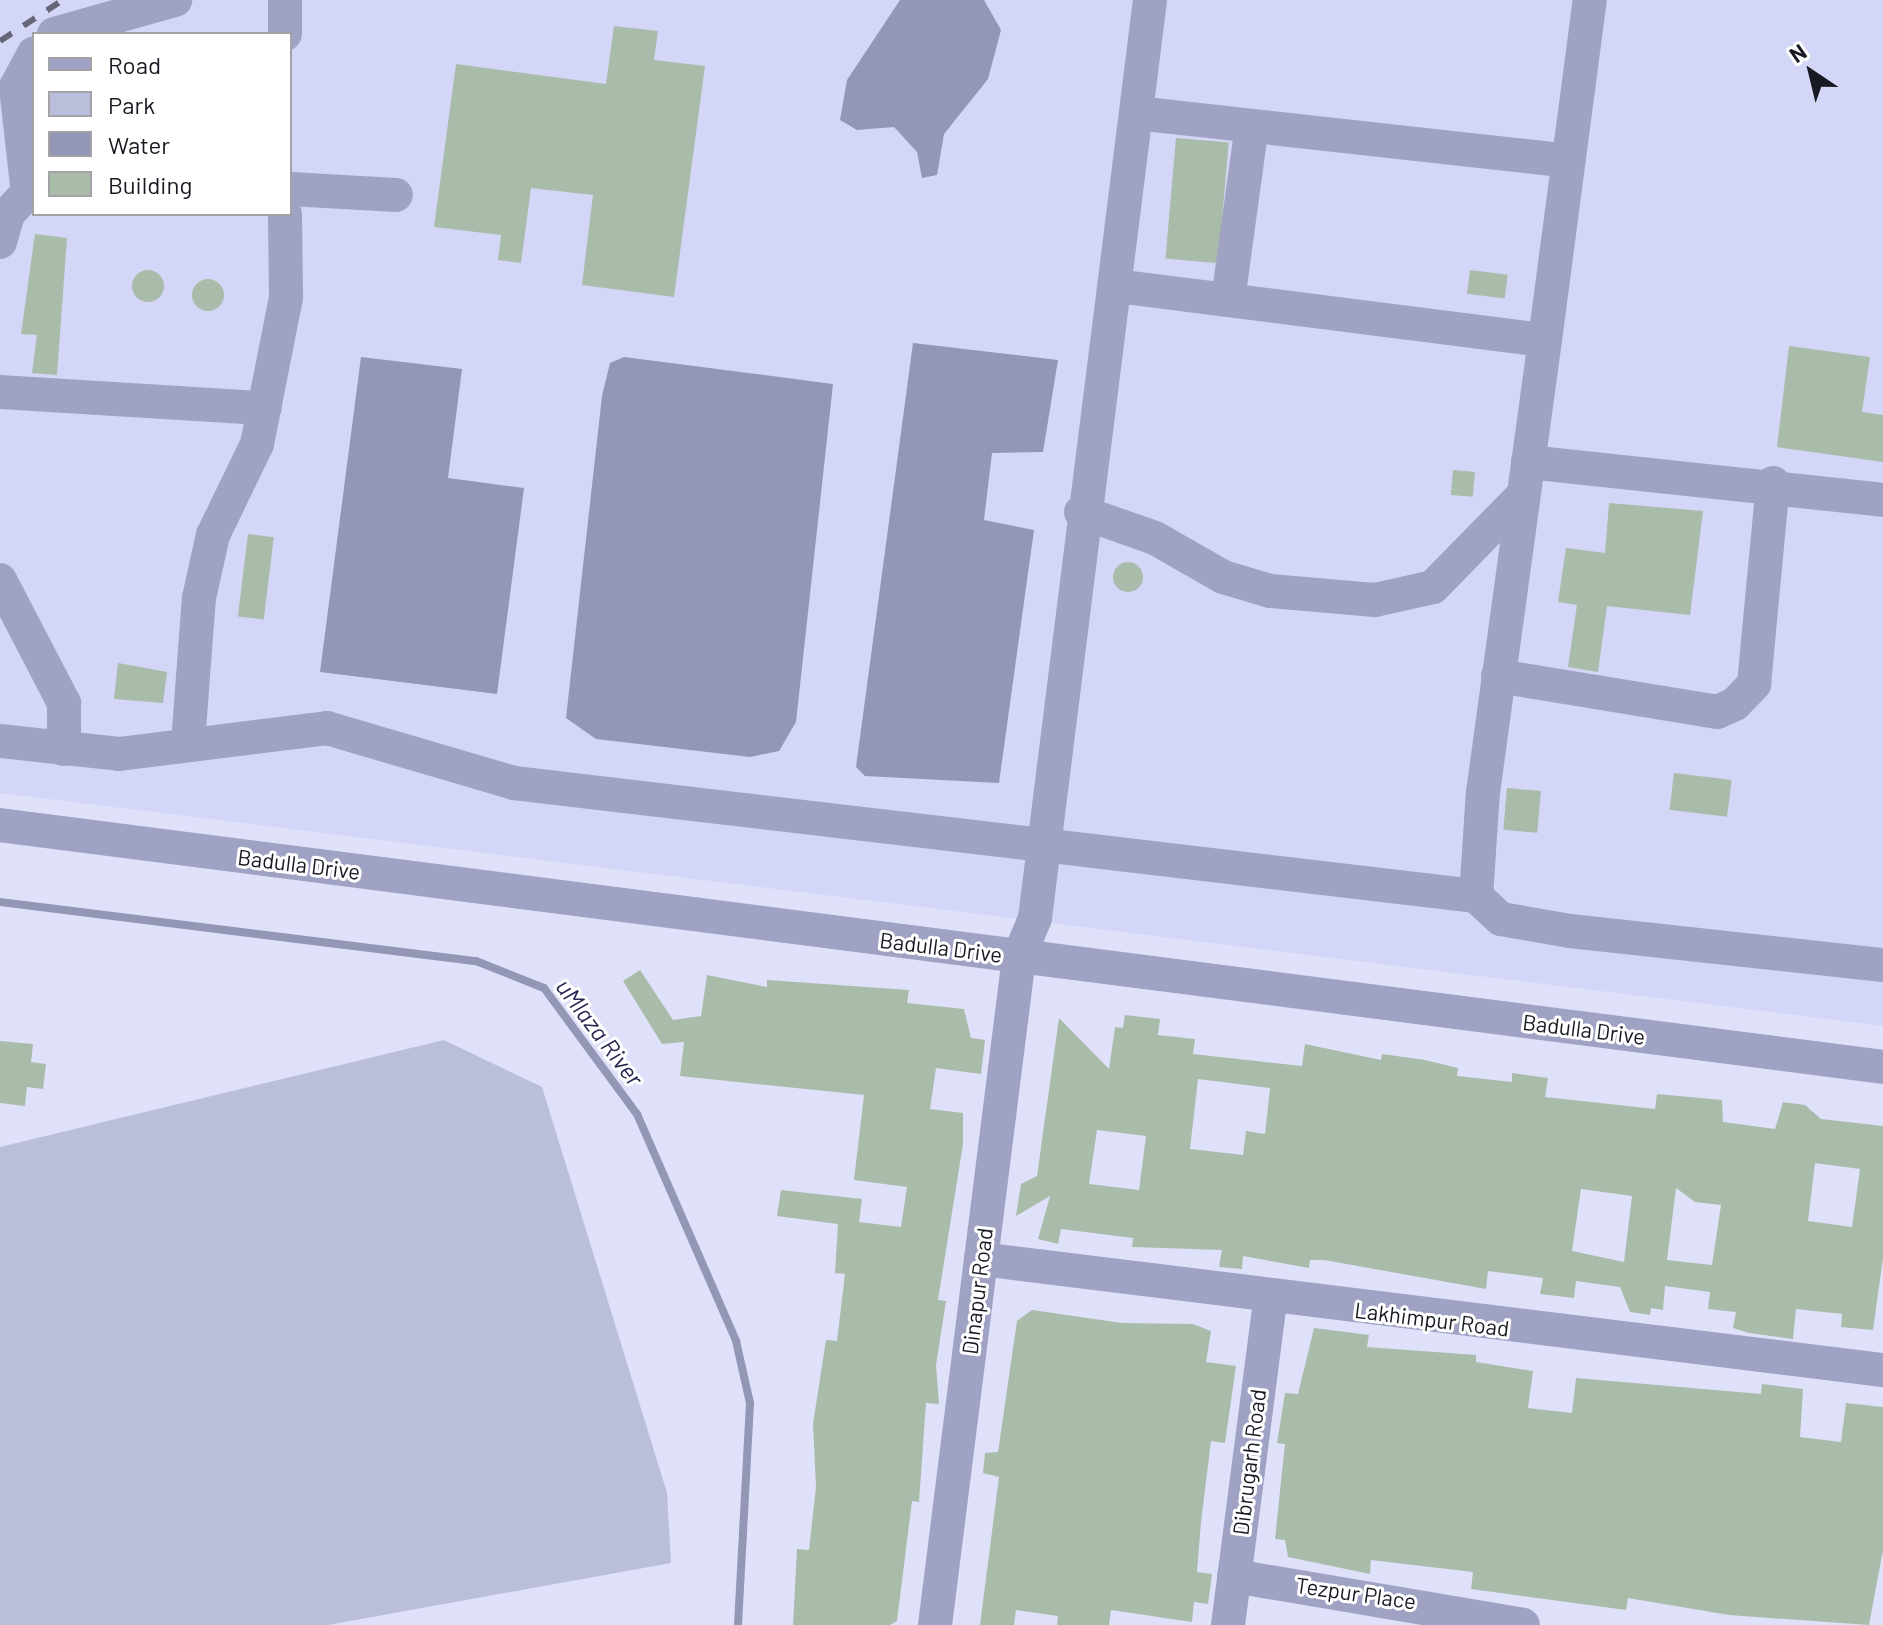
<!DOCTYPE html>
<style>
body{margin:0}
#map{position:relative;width:1883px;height:1625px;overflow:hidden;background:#dfe1fa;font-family:Barlow,sans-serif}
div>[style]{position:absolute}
.built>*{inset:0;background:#d3d6f6}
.green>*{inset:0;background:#bbbeda}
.water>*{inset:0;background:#9396b5}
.stream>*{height:8px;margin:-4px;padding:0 4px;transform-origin:4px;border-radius:4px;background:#9396b5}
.building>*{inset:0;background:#a9bca9;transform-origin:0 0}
.round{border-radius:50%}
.minor>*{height:34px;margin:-17px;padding:0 17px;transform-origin:17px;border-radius:17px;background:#9fa2c3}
.rail>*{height:6px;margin-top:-3px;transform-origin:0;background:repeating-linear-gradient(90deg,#656676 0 14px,transparent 0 28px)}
span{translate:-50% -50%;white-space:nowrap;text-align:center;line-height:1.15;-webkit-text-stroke:6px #fff;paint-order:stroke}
.street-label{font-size:22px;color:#181922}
.water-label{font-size:24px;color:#272752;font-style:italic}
.legend{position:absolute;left:32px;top:32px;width:260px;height:184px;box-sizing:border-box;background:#fff;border:2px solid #a3a3a7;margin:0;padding:10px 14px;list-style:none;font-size:24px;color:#181922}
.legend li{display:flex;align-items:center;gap:16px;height:40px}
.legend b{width:40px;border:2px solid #a3a3a7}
.north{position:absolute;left:1771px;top:32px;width:80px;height:80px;-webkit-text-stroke:6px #fff;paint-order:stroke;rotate:325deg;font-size:22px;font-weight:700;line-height:32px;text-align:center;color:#181922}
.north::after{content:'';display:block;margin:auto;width:28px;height:36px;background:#181922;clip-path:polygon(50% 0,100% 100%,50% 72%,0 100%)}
</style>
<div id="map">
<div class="built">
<i style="clip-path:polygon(evenodd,0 0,1883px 0,1883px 1026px,0 793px,0 0,34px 34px,290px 34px,290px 214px,34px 214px,34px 34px)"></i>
</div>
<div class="green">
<i style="clip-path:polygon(444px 1040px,542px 1087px,667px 1493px,671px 1563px,328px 1625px,0 1625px,0 1147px)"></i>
</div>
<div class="water">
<i style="clip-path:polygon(900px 0,984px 0,1001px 30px,988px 79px,944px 134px,937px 175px,922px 178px,917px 152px,894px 127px,857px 130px,840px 120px,847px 80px)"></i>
<i style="clip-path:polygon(913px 343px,1058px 360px,1043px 452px,992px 453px,984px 520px,1034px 530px,999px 783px,865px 776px,856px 767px)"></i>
<i style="clip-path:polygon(361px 357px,462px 369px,448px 478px,524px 488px,497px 694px,320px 672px)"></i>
<i style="clip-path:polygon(624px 357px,833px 384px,796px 722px,779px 751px,750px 757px,596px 739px,566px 718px,602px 396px,610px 363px)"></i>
</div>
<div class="stream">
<i style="left:0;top:902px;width:480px;rotate:7.1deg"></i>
<i style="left:476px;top:961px;width:73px;rotate:21.7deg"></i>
<i style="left:544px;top:988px;width:157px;rotate:53.6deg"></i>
<i style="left:637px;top:1114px;width:248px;rotate:66.4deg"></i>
<i style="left:736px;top:1341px;width:64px;rotate:77.3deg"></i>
<i style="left:750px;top:1403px;width:222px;rotate:93.1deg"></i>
</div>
<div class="building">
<i style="clip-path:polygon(614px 26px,658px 31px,654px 60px,705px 66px,674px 297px,582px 285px,593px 195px,531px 188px,521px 263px,498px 260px,501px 235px,434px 227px,456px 64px,606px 84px)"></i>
<i style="left:1176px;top:138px;width:53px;height:121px;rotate:5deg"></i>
<i style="clip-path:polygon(35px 234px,67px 238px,57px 375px,32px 373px,37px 335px,21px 334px)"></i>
<i class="round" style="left:132px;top:270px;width:32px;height:32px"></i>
<i style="left:1470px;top:270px;width:38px;height:24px;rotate:7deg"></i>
<i class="round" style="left:192px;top:279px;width:32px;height:32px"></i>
<i style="clip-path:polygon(1789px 346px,1870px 357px,1862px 412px,1883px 415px,1883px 462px,1777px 447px)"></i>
<i style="left:1453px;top:470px;width:22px;height:25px;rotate:5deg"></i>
<i style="clip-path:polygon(1609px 503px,1703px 511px,1690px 615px,1607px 606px,1598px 672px,1568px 667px,1577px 605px,1558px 602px,1566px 548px,1605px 553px)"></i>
<i style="left:248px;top:534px;width:26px;height:83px;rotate:7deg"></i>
<i class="round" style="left:1113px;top:562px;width:30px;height:30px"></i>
<i style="clip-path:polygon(118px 663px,167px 672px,163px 703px,114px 699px)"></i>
<i style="left:1674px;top:773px;width:58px;height:37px;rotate:7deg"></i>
<i style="left:1507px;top:788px;width:34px;height:42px;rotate:5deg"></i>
<i style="clip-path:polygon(640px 970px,673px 1020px,701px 1016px,707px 975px,767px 987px,767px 980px,909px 990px,907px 1003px,964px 1009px,971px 1038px,985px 1040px,981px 1074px,936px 1068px,930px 1109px,963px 1113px,963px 1144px,938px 1300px,946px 1301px,936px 1365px,939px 1404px,926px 1403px,919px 1502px,912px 1501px,897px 1621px,890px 1625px,793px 1625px,797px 1549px,809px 1550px,816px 1487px,813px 1424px,826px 1340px,837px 1341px,845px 1274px,835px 1273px,838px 1224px,777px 1216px,781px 1190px,862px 1199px,859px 1222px,901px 1227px,907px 1187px,854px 1180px,864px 1095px,680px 1076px,684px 1042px,662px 1044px,623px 981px)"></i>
<i style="clip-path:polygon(evenodd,1125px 1015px,1160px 1019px,1158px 1035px,1195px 1039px,1193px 1054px,1302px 1066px,1305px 1044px,1381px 1060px,1382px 1054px,1425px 1060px,1458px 1068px,1457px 1076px,1512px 1082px,1512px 1073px,1548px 1078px,1545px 1097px,1655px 1109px,1657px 1094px,1722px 1100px,1723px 1122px,1775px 1129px,1783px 1102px,1805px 1105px,1821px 1119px,1883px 1126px,1883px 1258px,1873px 1330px,1841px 1327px,1842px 1314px,1796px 1309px,1793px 1339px,1749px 1333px,1733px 1328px,1736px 1312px,1708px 1309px,1710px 1292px,1665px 1286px,1663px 1310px,1651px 1308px,1650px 1315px,1630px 1312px,1620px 1287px,1576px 1281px,1574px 1298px,1540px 1294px,1543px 1278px,1488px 1271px,1486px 1289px,1324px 1260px,1310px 1260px,1309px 1268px,1243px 1256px,1242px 1269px,1219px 1267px,1222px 1250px,1132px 1247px,1133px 1238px,1061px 1229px,1058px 1244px,1038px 1239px,1050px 1196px,1016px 1216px,1021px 1184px,1037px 1176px,1059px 1018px,1109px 1069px,1115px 1027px,1123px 1028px,1125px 1015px,1198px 1079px,1270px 1088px,1265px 1134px,1246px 1131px,1243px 1155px,1190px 1149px,1198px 1079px,1125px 1015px,1097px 1130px,1146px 1136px,1139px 1190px,1089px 1184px,1097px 1130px,1125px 1015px,1815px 1163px,1860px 1169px,1852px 1227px,1808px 1221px,1815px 1163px,1125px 1015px,1676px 1188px,1695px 1202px,1721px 1205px,1712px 1265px,1667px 1260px,1676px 1188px,1125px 1015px,1581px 1189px,1632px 1196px,1624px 1262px,1572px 1251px,1581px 1189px)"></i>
<i style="clip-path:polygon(0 1041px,33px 1044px,31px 1062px,46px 1064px,43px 1089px,27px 1087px,25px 1106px,0 1103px)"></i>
<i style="clip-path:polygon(1032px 1310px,1122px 1323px,1193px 1324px,1211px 1331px,1206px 1362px,1236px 1366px,1225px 1443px,1211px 1441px,1201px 1522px,1197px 1572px,1212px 1574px,1208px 1604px,1194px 1602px,1192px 1622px,1111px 1610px,1109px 1625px,1057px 1625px,1058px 1616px,1016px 1610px,1014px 1625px,980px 1625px,999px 1477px,983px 1473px,985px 1453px,998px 1452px,1017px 1321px)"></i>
<i style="clip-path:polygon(1314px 1328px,1369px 1335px,1367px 1347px,1476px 1355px,1476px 1362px,1533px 1371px,1528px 1408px,1572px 1413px,1576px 1378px,1761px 1394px,1762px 1384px,1803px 1389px,1800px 1437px,1841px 1442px,1846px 1403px,1883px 1407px,1883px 1550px,1869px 1625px,1729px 1615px,1628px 1598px,1626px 1610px,1471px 1589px,1473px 1572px,1371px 1560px,1370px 1574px,1288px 1557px,1285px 1540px,1275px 1539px,1285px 1444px,1277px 1443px,1285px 1393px,1298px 1394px)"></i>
</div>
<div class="minor">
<i style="left:285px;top:0;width:34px;rotate:90deg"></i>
<i style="left:54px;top:34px;width:126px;rotate:-15.7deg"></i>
<i style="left:1136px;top:113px;width:435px;rotate:6.3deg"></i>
<i style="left:27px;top:185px;width:99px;rotate:-96.4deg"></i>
<i style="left:16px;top:87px;width:38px;rotate:-62deg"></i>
<i style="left:290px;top:189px;width:106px;rotate:3.2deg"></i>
<i style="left:0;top:242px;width:29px;rotate:-74deg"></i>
<i style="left:8px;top:214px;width:39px;rotate:-48deg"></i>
<i style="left:1116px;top:286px;width:432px;rotate:7.2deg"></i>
<i style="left:1545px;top:340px;width:455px;rotate:97.8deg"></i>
<i style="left:1483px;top:791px;width:105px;rotate:93.8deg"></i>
<i style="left:1476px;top:896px;width:34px;rotate:43deg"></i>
<i style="left:1501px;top:919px;width:70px;rotate:9.9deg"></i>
<i style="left:1570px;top:931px;width:315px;rotate:6.2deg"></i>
<i style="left:1228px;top:300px;width:171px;rotate:-82.2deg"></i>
<i style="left:1545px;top:340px;width:343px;rotate:-82.5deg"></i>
<i style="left:0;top:392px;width:265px;rotate:3.5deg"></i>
<i style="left:1528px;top:462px;width:357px;rotate:6.1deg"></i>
<i style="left:1081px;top:512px;width:78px;rotate:19.4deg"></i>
<i style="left:1155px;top:538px;width:78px;rotate:29.8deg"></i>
<i style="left:1223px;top:577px;width:49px;rotate:16.6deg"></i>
<i style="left:1270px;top:591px;width:105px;rotate:4.9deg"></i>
<i style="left:1375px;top:600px;width:59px;rotate:-12.6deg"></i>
<i style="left:1433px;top:587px;width:129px;rotate:-45.6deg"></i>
<i style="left:0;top:580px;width:139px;rotate:62.5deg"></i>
<i style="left:64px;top:703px;width:46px;rotate:90deg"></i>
<i style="left:1498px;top:676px;width:222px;rotate:9.3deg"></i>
<i style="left:1717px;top:712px;width:20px;rotate:-24deg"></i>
<i style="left:1735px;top:704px;width:28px;rotate:-46deg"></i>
<i style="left:1754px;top:684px;width:202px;rotate:-84.6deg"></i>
<i style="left:0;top:741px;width:120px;rotate:6.2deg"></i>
<i style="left:119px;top:754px;width:210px;rotate:-7.1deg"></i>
<i style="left:327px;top:728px;width:195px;rotate:16.4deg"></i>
<i style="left:514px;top:783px;width:969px;rotate:6.7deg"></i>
<i style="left:188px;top:743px;width:145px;rotate:-85.7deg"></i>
<i style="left:199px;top:598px;width:65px;rotate:-77.5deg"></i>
<i style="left:213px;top:535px;width:101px;rotate:-64.2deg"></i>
<i style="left:257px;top:444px;width:150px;rotate:-78.8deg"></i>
<i style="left:286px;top:297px;width:83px;rotate:-90.7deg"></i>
<i style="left:0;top:825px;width:1898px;rotate:7.32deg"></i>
<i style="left:981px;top:1259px;width:909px;rotate:7.02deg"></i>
<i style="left:1234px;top:1576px;width:293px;rotate:9.6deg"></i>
<i style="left:935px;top:1625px;width:673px;rotate:-82.83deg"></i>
<i style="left:1019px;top:957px;width:42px;rotate:-67.7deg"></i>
<i style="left:1035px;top:918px;width:925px;rotate:-82.86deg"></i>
<i style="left:1228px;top:1625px;width:328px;rotate:-82.6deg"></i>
</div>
<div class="rail">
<i style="left:0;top:41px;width:75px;rotate:-33.1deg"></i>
</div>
<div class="street-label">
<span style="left:299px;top:864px;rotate:7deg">Badulla Drive</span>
<span style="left:941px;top:947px;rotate:7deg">Badulla Drive</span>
<span style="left:1584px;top:1029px;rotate:7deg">Badulla Drive</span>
<span style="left:977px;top:1291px;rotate:-83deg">Dinapur Road</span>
<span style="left:1432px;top:1319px;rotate:7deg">Lakhimpur Road</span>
<span style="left:1249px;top:1462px;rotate:-83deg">Dibrugarh Road</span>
<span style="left:1356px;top:1593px;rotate:8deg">Tezpur Place</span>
</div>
<div class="water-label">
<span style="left:600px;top:1032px;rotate:53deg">uMlaza River</span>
</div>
<ul class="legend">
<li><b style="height:10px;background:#9fa2c3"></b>Road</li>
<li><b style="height:22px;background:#bbbeda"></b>Park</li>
<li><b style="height:22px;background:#9396b5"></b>Water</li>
<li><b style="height:22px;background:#a9bca9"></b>Building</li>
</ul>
<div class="north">N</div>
</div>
